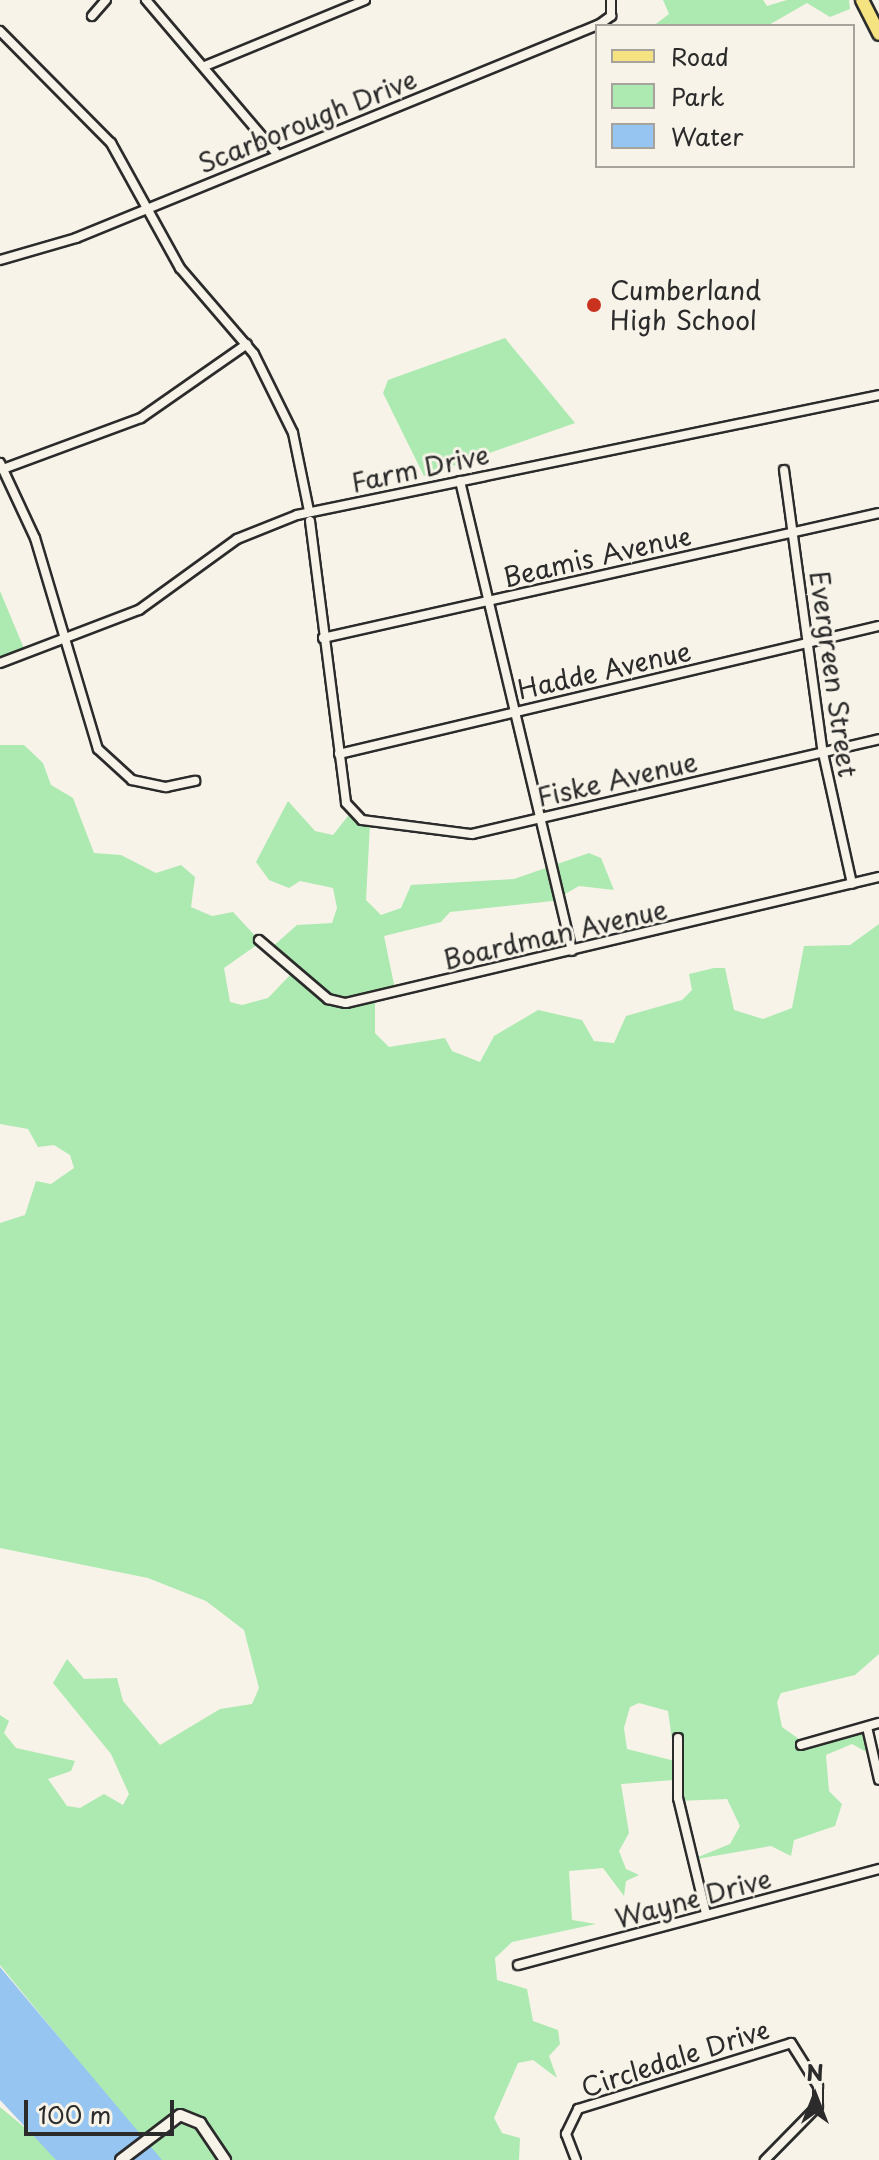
<!DOCTYPE html>
<style>
body{margin:0}
#map{position:relative;width:879px;height:2160px;overflow:hidden;background:#f7f3e8;font-family:"Playpen Sans",sans-serif}
div>[style]{position:absolute}
.green>*{inset:0;background:#aceab1}
.water>*{inset:0;background:#95c5f0}
.roads{filter:drop-shadow(2px 0 #2b2b2b) drop-shadow(-2px 0 #2b2b2b) drop-shadow(0 2px #2b2b2b) drop-shadow(0 -2px #2b2b2b)}
.minor>*{height:8px;margin:-4px;padding:0 4px;transform-origin:4px;border-radius:4px;background:#f7f3e8}
.tertiary>*{height:10px;margin:-5px;padding:0 5px;transform-origin:5px;border-radius:5px;background:#f7f3e8}
.primary>*{height:12px;margin:-6px;padding:0 6px;transform-origin:6px;border-radius:6px;background:#f5e382}
.dots>*{width:22px;height:22px;translate:-50% -50%;box-sizing:border-box;border:4px solid #f7f3e8;border-radius:50%}
span{translate:-50% -50%;white-space:nowrap;text-align:center;line-height:1.15;-webkit-text-stroke:6px #f7f3e8;paint-order:stroke}
.street-label{font-size:26px;color:#2b2b2b}
.poi-label{font-size:26px;color:#2b2b2b}
.left{translate:0 -50%;text-align:left}
.legend{position:absolute;left:595px;top:24px;width:260px;height:144px;box-sizing:border-box;background:#f7f3e8;border:2px solid #a5a39c;margin:0;padding:10px 14px;list-style:none;font-size:24px;color:#2b2b2b}
.legend li{display:flex;align-items:center;gap:16px;height:40px}
.legend b{width:40px;border:2px solid #a5a39c}
.north{position:absolute;left:775px;top:2056px;width:80px;height:80px;-webkit-text-stroke:6px #f7f3e8;paint-order:stroke;rotate:0deg;font-size:22px;font-weight:700;line-height:32px;text-align:center;color:#2b2b2b}
.north::after{content:'';display:block;margin:auto;width:28px;height:36px;background:#2b2b2b;clip-path:polygon(50% 0,100% 100%,50% 72%,0 100%)}
.scale{position:absolute;left:24px;top:2100px;width:150px;height:36px;box-sizing:border-box;border:4px solid #2b2b2b;border-top:0;padding-left:10px;font-size:24px;line-height:28px;white-space:nowrap;color:#2b2b2b;-webkit-text-stroke:6px #f7f3e8;paint-order:stroke}
</style>
<div id="map">
<div class="green">
<i style="clip-path:polygon(663px 0,763px 0,767px 6px,787px 0,849px 0,850px 9px,830px 17px,807px 3px,767px 26px,653px 26px,669px 14px)"></i>
<i style="clip-path:polygon(505px 338px,575px 423px,424px 476px,383px 393px,388px 380px)"></i>
<i style="clip-path:polygon(0 591px,25px 651px,0 666px)"></i>
<i style="clip-path:polygon(evenodd,0 745px,24px 745px,43px 763px,51px 785px,73px 798px,94px 853px,121px 855px,156px 873px,181px 865px,195px 877px,191px 907px,212px 916px,233px 912px,261px 942px,224px 968px,230px 1002px,242px 1005px,268px 998px,293px 972px,271px 948px,297px 925px,332px 923px,337px 908px,333px 888px,300px 881px,289px 888px,269px 880px,256px 862px,288px 801px,315px 831px,333px 835px,348px 816px,370px 824px,366px 900px,381px 915px,401px 908px,411px 885px,514px 879px,589px 853px,601px 858px,614px 890px,579px 886px,553px 901px,450px 912px,441px 922px,384px 936px,396px 994px,375px 1003px,375px 1033px,389px 1047px,445px 1038px,452px 1051px,480px 1062px,494px 1036px,538px 1010px,582px 1020px,594px 1041px,614px 1043px,626px 1016px,682px 1000px,692px 990px,689px 974px,714px 968px,725px 968px,734px 1010px,763px 1019px,792px 1008px,804px 946px,850px 945px,879px 924px,879px 1654px,855px 1675px,781px 1693px,777px 1702px,782px 1727px,806px 1744px,864px 1729px,872px 1755px,852px 1744px,826px 1755px,829px 1791px,842px 1804px,835px 1826px,794px 1840px,791px 1856px,771px 1846px,691px 1860px,730px 1844px,740px 1826px,727px 1799px,677px 1801px,674px 1780px,621px 1784px,629px 1833px,619px 1851px,626px 1869px,639px 1875px,626px 1881px,624px 1896px,603px 1868px,569px 1871px,572px 1920px,596px 1924px,512px 1942px,495px 1958px,497px 1980px,527px 1989px,533px 2021px,558px 2030px,560px 2044px,549px 2056px,557px 2078px,533px 2060px,518px 2063px,494px 2118px,502px 2133px,520px 2138px,519px 2160px,159px 2160px,0 1965px,0 1715px,9px 1721px,4px 1733px,16px 1748px,75px 1761px,71px 1771px,48px 1779px,67px 1806px,80px 1808px,104px 1794px,123px 1805px,129px 1794px,111px 1754px,53px 1683px,67px 1659px,84px 1679px,117px 1678px,123px 1701px,160px 1745px,220px 1709px,252px 1704px,259px 1688px,244px 1630px,206px 1601px,148px 1578px,0 1548px,0 1223px,25px 1215px,36px 1181px,51px 1184px,74px 1168px,70px 1155px,54px 1145px,38px 1147px,28px 1129px,0 1124px,0 745px,639px 1703px,668px 1711px,675px 1761px,627px 1749px,624px 1728px,630px 1707px,639px 1703px)"></i>
<i style="clip-path:polygon(0 2107px,48px 2147px,60px 2160px,0 2160px)"></i>
</div>
<div class="water">
<i style="clip-path:polygon(0 1967px,162px 2160px,56px 2160px,0 2100px)"></i>
</div>
<div class="roads">
<div class="minor">
<i style="left:146px;top:0;width:202px;rotate:49.6deg"></i>
<i style="left:92px;top:16px;width:21px;rotate:-49deg"></i>
<i style="left:0;top:31px;width:158px;rotate:45.3deg"></i>
<i style="left:111px;top:143px;width:143px;rotate:61.1deg"></i>
<i style="left:180px;top:268px;width:113px;rotate:49.3deg"></i>
<i style="left:254px;top:354px;width:88px;rotate:63.7deg"></i>
<i style="left:293px;top:433px;width:80px;rotate:78.4deg"></i>
<i style="left:205px;top:66px;width:173px;rotate:-22.4deg"></i>
<i style="left:0;top:260px;width:79px;rotate:-16.1deg"></i>
<i style="left:76px;top:238px;width:566px;rotate:-22.21deg"></i>
<i style="left:600px;top:24px;width:14px;rotate:-36deg"></i>
<i style="left:611px;top:16px;width:16px;rotate:-90deg"></i>
<i style="left:0;top:463px;width:83px;rotate:65deg"></i>
<i style="left:35px;top:538px;width:220px;rotate:73.4deg"></i>
<i style="left:98px;top:749px;width:46px;rotate:42.4deg"></i>
<i style="left:132px;top:780px;width:35px;rotate:12deg"></i>
<i style="left:166px;top:787px;width:30px;rotate:-12deg"></i>
<i style="left:3px;top:469px;width:147px;rotate:-20.3deg"></i>
<i style="left:141px;top:418px;width:129px;rotate:-34.9deg"></i>
<i style="left:784px;top:470px;width:286px;rotate:82.2deg"></i>
<i style="left:823px;top:753px;width:134px;rotate:77.5deg"></i>
<i style="left:460px;top:481px;width:483px;rotate:76.6deg"></i>
<i style="left:310px;top:521px;width:284px;rotate:82.7deg"></i>
<i style="left:346px;top:803px;width:23px;rotate:47deg"></i>
<i style="left:362px;top:820px;width:111px;rotate:7.3deg"></i>
<i style="left:472px;top:834px;width:418px;rotate:-13.1deg"></i>
<i style="left:323px;top:638px;width:570px;rotate:-12.67deg"></i>
<i style="left:0;top:663px;width:149px;rotate:-20.9deg"></i>
<i style="left:139px;top:610px;width:121px;rotate:-35.9deg"></i>
<i style="left:237px;top:539px;width:65px;rotate:-21.8deg"></i>
<i style="left:297px;top:515px;width:594px;rotate:-11.65deg"></i>
<i style="left:339px;top:754px;width:555px;rotate:-13.34deg"></i>
<i style="left:259px;top:940px;width:91px;rotate:40.5deg"></i>
<i style="left:328px;top:999px;width:18px;rotate:13deg"></i>
<i style="left:346px;top:1003px;width:548px;rotate:-13.3deg"></i>
<i style="left:867px;top:1727px;width:54px;rotate:77.2deg"></i>
<i style="left:678px;top:1738px;width:60px;rotate:90deg"></i>
<i style="left:678px;top:1798px;width:119px;rotate:76.4deg"></i>
<i style="left:801px;top:1745px;width:81px;rotate:-15.8deg"></i>
<i style="left:518px;top:1965px;width:374px;rotate:-14.9deg"></i>
<i style="left:576px;top:2160px;width:28px;rotate:-111deg"></i>
<i style="left:566px;top:2134px;width:28px;rotate:-64deg"></i>
<i style="left:578px;top:2109px;width:223px;rotate:-17.2deg"></i>
<i style="left:791px;top:2043px;width:51px;rotate:57.9deg"></i>
<i style="left:818px;top:2086px;width:20px;rotate:90deg"></i>
<i style="left:818px;top:2106px;width:76px;rotate:134.5deg"></i>
</div>
<div class="tertiary">
<i style="left:121px;top:2160px;width:74px;rotate:-37.3deg"></i>
<i style="left:180px;top:2115px;width:22px;rotate:22deg"></i>
<i style="left:200px;top:2123px;width:45px;rotate:56deg"></i>
</div>
<div class="primary">
<i style="left:862px;top:0;width:38px;rotate:63deg"></i>
</div>
</div>
<div class="dots">
<i style="left:594px;top:305px;background:#c8321e"></i>
</div>
<div class="street-label">
<span style="left:307px;top:121px;rotate:-22deg">Scarborough Drive</span>
<span style="left:420px;top:468px;rotate:-12deg">Farm Drive</span>
<span style="left:597px;top:556px;rotate:-13deg">Beamis Avenue</span>
<span style="left:604px;top:670px;rotate:-13deg">Hadde Avenue</span>
<span style="left:834px;top:674px;rotate:82deg">Evergreen Street</span>
<span style="left:617px;top:779px;rotate:-13deg">Fiske Avenue</span>
<span style="left:555px;top:934px;rotate:-13deg">Boardman Avenue</span>
<span style="left:693px;top:1898px;rotate:-15deg">Wayne Drive</span>
<span style="left:675px;top:2058px;rotate:-18deg">Circledale Drive</span>
</div>
<div class="poi-label">
<span class="left" style="left:610px;top:305px">Cumberland<br>High School</span>
</div>
<ul class="legend">
<li><b style="height:10px;background:#f5e382"></b>Road</li>
<li><b style="height:22px;background:#aceab1"></b>Park</li>
<li><b style="height:22px;background:#95c5f0"></b>Water</li>
</ul>
<div class="north">N</div>
<div class="scale">100 m</div>
</div>
